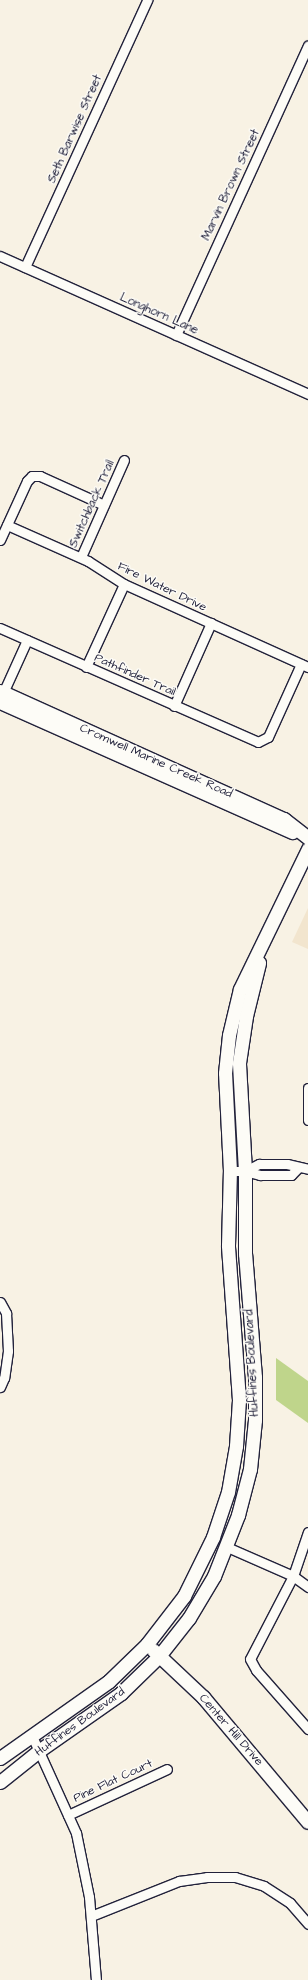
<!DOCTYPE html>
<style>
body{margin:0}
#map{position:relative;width:308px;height:1980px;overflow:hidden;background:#f8f2e4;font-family:"Architects Daughter",sans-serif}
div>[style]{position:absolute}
.built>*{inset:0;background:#f2e5ce}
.green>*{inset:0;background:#bfd58b}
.roads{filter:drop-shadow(1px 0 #22223b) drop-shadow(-1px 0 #22223b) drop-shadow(0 1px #22223b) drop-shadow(0 -1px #22223b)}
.street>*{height:9px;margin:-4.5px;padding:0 4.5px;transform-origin:4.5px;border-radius:4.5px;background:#fdfcf7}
.secondary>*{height:13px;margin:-6.5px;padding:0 6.5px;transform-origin:6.5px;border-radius:6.5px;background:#fdfcf7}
span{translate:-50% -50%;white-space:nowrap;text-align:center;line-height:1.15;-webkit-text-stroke:3px #fdfcf7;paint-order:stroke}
.street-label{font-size:12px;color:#22223b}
</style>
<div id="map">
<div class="built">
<i style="clip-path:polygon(308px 908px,308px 949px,292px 942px)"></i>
</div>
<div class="green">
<i style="clip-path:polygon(276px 1358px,308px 1381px,308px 1423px,276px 1400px)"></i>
</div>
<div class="roads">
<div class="street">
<i style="left:0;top:256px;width:338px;rotate:24.1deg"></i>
<i style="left:25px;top:267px;width:294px;rotate:-65.4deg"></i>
<i style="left:176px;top:335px;width:318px;rotate:-65.5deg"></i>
<i style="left:7px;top:525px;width:89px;rotate:24deg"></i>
<i style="left:88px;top:561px;width:43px;rotate:32.6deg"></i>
<i style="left:124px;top:584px;width:202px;rotate:24.3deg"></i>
<i style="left:0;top:540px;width:65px;rotate:-65.4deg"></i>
<i style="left:27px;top:481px;width:7px;rotate:-45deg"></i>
<i style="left:32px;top:476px;width:8px"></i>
<i style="left:40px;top:476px;width:70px;rotate:24.4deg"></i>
<i style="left:81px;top:557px;width:106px;rotate:-66.1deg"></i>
<i style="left:0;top:628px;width:282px;rotate:23.8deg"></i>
<i style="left:258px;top:742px;width:11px;rotate:-27deg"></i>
<i style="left:268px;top:737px;width:80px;rotate:-65.7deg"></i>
<i style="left:86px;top:667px;width:91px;rotate:-65.4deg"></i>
<i style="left:3px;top:693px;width:58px;rotate:-65.6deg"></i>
<i style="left:174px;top:706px;width:91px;rotate:-66deg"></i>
<i style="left:308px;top:1088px;width:32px;rotate:90deg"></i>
<i style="left:230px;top:1171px;width:15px"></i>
<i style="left:245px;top:1171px;width:16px;rotate:15deg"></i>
<i style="left:260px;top:1175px;width:31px"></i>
<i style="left:291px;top:1175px;width:10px;rotate:-45deg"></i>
<i style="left:245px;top:1171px;width:16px;rotate:-27deg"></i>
<i style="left:259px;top:1164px;width:28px"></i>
<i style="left:287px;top:1164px;width:22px;rotate:13deg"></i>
<i style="left:0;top:1302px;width:13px;rotate:61deg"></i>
<i style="left:6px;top:1313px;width:38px;rotate:87deg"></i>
<i style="left:8px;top:1351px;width:27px;rotate:98deg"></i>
<i style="left:4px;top:1378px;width:10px;rotate:114deg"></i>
<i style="left:308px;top:1532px;width:46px;rotate:108.8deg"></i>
<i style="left:293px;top:1576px;width:93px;rotate:117.4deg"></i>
<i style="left:250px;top:1659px;width:13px;rotate:61deg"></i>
<i style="left:256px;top:1670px;width:79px;rotate:48.6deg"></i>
<i style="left:227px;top:1547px;width:72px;rotate:23.7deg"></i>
<i style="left:293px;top:1576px;width:19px;rotate:36deg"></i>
<i style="left:32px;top:1736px;width:107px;rotate:65.6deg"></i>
<i style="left:76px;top:1833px;width:65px;rotate:78.5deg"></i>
<i style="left:89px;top:1897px;width:83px;rotate:85.2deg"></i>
<i style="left:68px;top:1815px;width:109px;rotate:-24.9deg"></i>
<i style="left:91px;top:1916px;width:95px;rotate:-21.7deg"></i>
<i style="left:179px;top:1881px;width:28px;rotate:-8deg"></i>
<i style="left:207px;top:1877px;width:28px"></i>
<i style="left:235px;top:1877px;width:30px;rotate:17deg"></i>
<i style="left:264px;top:1886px;width:31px;rotate:33deg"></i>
<i style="left:290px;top:1903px;width:28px;rotate:49deg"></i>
</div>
<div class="secondary">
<i style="left:0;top:691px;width:312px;rotate:24.3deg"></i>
<i style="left:284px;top:819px;width:31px;rotate:38deg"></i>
<i style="left:0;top:702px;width:320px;rotate:24deg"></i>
<i style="left:153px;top:1650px;width:69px;rotate:43.2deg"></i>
<i style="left:203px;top:1697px;width:163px;rotate:50deg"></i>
<i style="left:0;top:1758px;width:133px;rotate:-35.2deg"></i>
<i style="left:109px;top:1681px;width:53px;rotate:-44.2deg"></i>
<i style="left:147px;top:1644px;width:61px;rotate:-52.4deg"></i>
<i style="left:184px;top:1596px;width:66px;rotate:-63.8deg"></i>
<i style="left:213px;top:1537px;width:47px;rotate:-71.6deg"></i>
<i style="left:228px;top:1492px;width:47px;rotate:-80.1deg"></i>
<i style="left:236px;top:1446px;width:46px;rotate:-86.3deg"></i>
<i style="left:239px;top:1400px;width:155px;rotate:-94.1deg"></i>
<i style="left:228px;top:1245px;width:74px;rotate:-88.5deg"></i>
<i style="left:230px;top:1171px;width:98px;rotate:-92.9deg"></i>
<i style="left:225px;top:1073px;width:38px;rotate:-84deg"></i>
<i style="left:229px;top:1035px;width:47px;rotate:-76.6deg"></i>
<i style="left:240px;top:989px;width:156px;rotate:-64.1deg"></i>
<i style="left:0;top:1782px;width:51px;rotate:-38.7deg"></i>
<i style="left:40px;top:1750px;width:99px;rotate:-35.1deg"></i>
<i style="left:121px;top:1693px;width:53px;rotate:-44.2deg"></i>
<i style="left:159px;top:1656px;width:48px;rotate:-51.7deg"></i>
<i style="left:189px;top:1618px;width:49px;rotate:-59.2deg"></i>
<i style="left:214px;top:1576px;width:66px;rotate:-68.5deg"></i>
<i style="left:238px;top:1515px;width:48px;rotate:-75.4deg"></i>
<i style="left:250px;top:1469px;width:49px;rotate:-84.2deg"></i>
<i style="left:255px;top:1420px;width:43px;rotate:-90deg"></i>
<i style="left:255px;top:1377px;width:123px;rotate:-94.6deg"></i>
<i style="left:245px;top:1254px;width:83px;rotate:-90deg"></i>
<i style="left:245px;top:1171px;width:108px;rotate:-93.2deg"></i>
<i style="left:239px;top:1063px;width:48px;rotate:-81.5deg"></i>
<i style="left:246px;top:1016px;width:55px;rotate:-76.2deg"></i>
</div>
</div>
<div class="street-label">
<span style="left:75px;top:129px;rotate:-66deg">Seth Barwise Street</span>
<span style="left:231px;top:185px;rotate:-65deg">Marvin Brown Street</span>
<span style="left:159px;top:314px;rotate:24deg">Longhorn Lane</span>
<span style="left:92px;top:504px;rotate:-66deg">Switchback Trail</span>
<span style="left:162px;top:587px;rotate:26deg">Fire Water Drive</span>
<span style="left:135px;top:675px;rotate:24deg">Pathfinder Trail</span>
<span style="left:156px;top:761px;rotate:24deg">Cromwell Marine Creek Road</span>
<span style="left:252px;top:1363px;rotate:-93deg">Huffines Boulevard</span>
<span style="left:80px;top:1722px;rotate:-36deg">Huffines Boulevard</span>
<span style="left:231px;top:1730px;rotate:49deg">Center Hill Drive</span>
<span style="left:113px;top:1781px;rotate:-25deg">Pine Flat Court</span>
</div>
</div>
